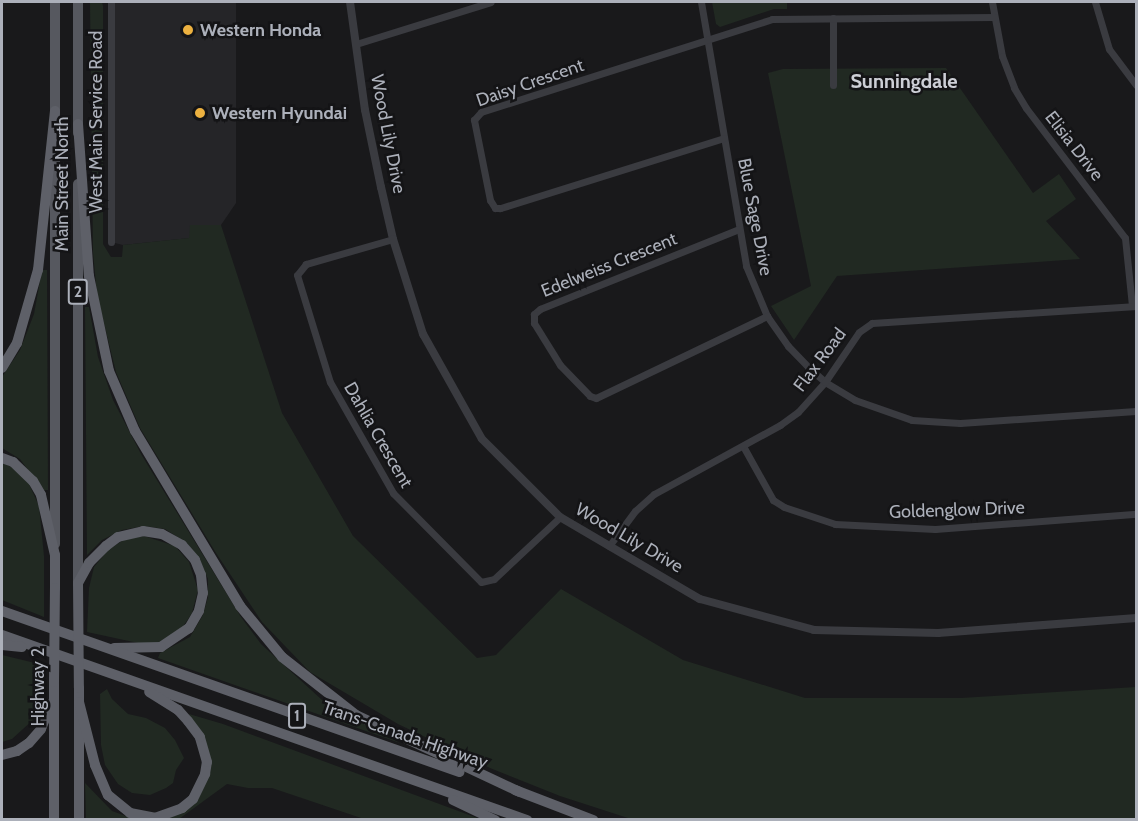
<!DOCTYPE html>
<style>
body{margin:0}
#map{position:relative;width:1138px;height:821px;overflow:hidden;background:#19191b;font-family:Cabin,sans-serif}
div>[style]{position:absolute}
.built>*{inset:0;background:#252528}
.green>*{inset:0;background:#212922}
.minor>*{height:7px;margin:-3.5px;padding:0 3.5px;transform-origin:3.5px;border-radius:3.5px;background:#3a3b40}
.tertiary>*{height:8px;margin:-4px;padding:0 4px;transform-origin:4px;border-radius:4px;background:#3a3b40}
.primary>*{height:10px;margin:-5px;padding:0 5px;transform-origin:5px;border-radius:5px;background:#56585f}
.trunk>*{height:10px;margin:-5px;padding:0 5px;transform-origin:5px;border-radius:5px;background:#5e6068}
.trunk-bridge>*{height:10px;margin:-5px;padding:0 5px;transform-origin:5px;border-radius:5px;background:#5e6068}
.dots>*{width:16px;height:16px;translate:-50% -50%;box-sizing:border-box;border:3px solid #141416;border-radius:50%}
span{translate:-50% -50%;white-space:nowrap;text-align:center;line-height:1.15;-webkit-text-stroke:5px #141416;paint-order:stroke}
.shield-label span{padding:2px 4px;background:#141416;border:2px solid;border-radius:4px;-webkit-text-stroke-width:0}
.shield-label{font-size:16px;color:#acb0ba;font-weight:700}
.poi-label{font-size:18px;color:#acb0ba;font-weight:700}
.left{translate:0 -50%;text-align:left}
.street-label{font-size:18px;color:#acb0ba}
.neighbourhood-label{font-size:20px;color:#cdcfd6;font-weight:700}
.frame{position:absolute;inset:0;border:3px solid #acb0ba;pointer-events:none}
</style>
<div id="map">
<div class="built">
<i style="clip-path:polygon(111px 2px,236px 2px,236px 203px,221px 225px,190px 225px,190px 238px,123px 245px,111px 242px)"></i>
</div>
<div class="green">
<i style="clip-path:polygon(90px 2px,102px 2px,103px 6px,103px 244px,111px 257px,122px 257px,123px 245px,189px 238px,190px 225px,221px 225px,282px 413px,353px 536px,477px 658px,496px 655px,561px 589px,683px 660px,805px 698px,961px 698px,1136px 687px,1136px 819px,631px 819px,560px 796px,490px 768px,398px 724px,310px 672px,262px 622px,216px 553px,140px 428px,116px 372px,97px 295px,93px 252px)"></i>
<i style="clip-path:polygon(712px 2px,787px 2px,787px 9px,774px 9px,720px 27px,716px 24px)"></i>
<i style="clip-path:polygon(946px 68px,1033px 193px,1059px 174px,1076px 199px,1046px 221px,1080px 259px,837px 276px,794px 340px,771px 306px,811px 286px,768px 73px,783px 69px)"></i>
<i style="clip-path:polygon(42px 270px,47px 270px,48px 490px,43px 490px,20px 459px,2px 448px,2px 377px,20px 350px,34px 314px)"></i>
<i style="clip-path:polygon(85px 307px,89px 307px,98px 357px,113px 400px,141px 454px,241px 617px,261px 644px,322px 700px,400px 743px,158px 658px,160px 653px,190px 637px,203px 615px,208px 597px,208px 579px,200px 560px,187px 543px,165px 529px,144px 526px,122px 530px,102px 540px,87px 555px)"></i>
<i style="clip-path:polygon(2px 462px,15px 469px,29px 484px,39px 506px,44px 556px,44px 617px,2px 600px)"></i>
<i style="clip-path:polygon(144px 536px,175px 546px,189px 562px,198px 590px,192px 613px,180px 631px,158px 643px,138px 643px,87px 632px,89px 588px,94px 567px,108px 550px,125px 539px)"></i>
<i style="clip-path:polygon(2px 655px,35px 663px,40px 673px,40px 689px,34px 719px,12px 739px,2px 742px)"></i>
<i style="clip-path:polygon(107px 689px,112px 699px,128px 714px,146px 718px,165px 728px,175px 740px,184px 758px,176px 770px,173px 783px,166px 788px,150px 795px,132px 793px,118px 784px,105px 765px,101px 745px,100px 694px)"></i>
<i style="clip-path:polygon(189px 714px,223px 724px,480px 819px,364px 819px,272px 788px,248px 788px,227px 784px,179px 819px,155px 820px,166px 818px,192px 794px,205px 762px)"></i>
<i style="clip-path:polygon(85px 783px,112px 811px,134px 819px,86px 819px)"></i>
</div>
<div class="minor">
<i style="left:701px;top:2px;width:268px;rotate:80.3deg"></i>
<i style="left:746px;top:266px;width:54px;rotate:67.2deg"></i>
<i style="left:767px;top:316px;width:37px;rotate:55deg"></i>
<i style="left:788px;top:346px;width:29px;rotate:46deg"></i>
<i style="left:808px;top:367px;width:23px;rotate:41deg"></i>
<i style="left:825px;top:382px;width:35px;rotate:31deg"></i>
<i style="left:855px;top:400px;width:60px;rotate:19.3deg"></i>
<i style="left:912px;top:420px;width:48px;rotate:3.6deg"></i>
<i style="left:960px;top:423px;width:176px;rotate:-3.9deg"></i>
<i style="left:992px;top:2px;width:55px;rotate:79.5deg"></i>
<i style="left:1002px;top:56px;width:34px;rotate:69deg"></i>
<i style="left:1014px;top:88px;width:23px;rotate:59deg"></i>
<i style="left:1026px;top:108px;width:163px;rotate:52.7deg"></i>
<i style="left:1125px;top:238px;width:68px;rotate:84.1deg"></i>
<i style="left:1095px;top:2px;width:49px;rotate:73.4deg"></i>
<i style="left:1109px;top:49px;width:45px;rotate:53.1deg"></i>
<i style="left:833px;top:18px;width:67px;rotate:90deg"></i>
<i style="left:356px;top:44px;width:141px;rotate:-17.3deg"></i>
<i style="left:724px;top:138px;width:235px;rotate:162.6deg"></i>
<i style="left:500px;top:208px;width:5px;rotate:180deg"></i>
<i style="left:495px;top:208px;width:9px;rotate:-122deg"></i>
<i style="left:490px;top:200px;width:82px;rotate:-101.3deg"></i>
<i style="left:474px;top:120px;width:11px;rotate:-49deg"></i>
<i style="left:481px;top:112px;width:305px;rotate:-17.7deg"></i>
<i style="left:772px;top:19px;width:222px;rotate:-0.5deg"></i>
<i style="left:739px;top:229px;width:214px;rotate:158.1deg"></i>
<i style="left:540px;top:309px;width:8px;rotate:140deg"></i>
<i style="left:534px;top:314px;width:9px;rotate:90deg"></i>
<i style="left:534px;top:323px;width:49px;rotate:58.2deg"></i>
<i style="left:560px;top:365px;width:43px;rotate:45.9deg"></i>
<i style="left:590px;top:396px;width:6px;rotate:18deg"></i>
<i style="left:596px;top:398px;width:190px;rotate:-25.6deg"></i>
<i style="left:393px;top:239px;width:91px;rotate:164deg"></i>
<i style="left:306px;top:264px;width:14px;rotate:129deg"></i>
<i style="left:297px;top:275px;width:112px;rotate:72.9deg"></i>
<i style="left:330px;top:382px;width:128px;rotate:60.4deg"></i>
<i style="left:393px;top:493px;width:125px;rotate:45.3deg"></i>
<i style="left:481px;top:582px;width:13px;rotate:-13deg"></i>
<i style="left:494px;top:579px;width:91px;rotate:-43.2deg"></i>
<i style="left:111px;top:242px;width:240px;rotate:-90deg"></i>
<i style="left:743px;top:446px;width:62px;rotate:60.9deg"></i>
<i style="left:773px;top:500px;width:13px;rotate:32deg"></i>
<i style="left:784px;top:507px;width:54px;rotate:18.4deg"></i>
<i style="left:835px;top:524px;width:100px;rotate:2.9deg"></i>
<i style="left:935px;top:529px;width:202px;rotate:-4.3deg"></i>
<i style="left:609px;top:546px;width:44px;rotate:-53.4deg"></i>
<i style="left:635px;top:511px;width:25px;rotate:-42deg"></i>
<i style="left:654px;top:494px;width:144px;rotate:-28.7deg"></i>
<i style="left:780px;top:425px;width:22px;rotate:-36deg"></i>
<i style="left:798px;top:412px;width:40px;rotate:-48deg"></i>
<i style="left:825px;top:382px;width:60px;rotate:-55.8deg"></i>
<i style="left:859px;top:332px;width:16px;rotate:-35deg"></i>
<i style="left:872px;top:323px;width:265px;rotate:-3.7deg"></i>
</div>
<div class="tertiary">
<i style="left:350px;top:2px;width:109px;rotate:82.1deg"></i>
<i style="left:365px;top:110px;width:79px;rotate:78.3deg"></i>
<i style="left:381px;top:187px;width:53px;rotate:77deg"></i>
<i style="left:393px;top:239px;width:100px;rotate:72.5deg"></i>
<i style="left:423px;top:334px;width:120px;rotate:60.7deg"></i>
<i style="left:482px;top:439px;width:110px;rotate:45deg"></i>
<i style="left:560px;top:517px;width:162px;rotate:30.4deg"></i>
<i style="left:700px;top:599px;width:118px;rotate:15.2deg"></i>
<i style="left:814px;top:630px;width:124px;rotate:1.4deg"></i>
<i style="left:938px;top:633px;width:199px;rotate:-4.3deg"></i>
</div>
<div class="primary">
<i style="left:78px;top:2px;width:131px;rotate:90deg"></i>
<i style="left:55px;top:118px;width:116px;rotate:-90deg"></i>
<i style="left:55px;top:152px;width:392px;rotate:90deg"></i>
<i style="left:78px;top:583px;width:399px;rotate:-90deg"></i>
</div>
<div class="trunk">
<i style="left:78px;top:124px;width:152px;rotate:85.9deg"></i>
<i style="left:89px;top:276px;width:97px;rotate:78.1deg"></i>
<i style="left:109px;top:371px;width:65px;rotate:66.6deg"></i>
<i style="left:135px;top:431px;width:204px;rotate:59deg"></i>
<i style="left:240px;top:606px;width:66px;rotate:50.5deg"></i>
<i style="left:282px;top:657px;width:94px;rotate:38.1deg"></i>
<i style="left:356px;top:715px;width:181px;rotate:25.2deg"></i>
<i style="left:2px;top:368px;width:29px;rotate:-59deg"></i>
<i style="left:17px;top:343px;width:76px;rotate:-74deg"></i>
<i style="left:38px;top:270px;width:160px;rotate:-83.9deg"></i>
<i style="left:2px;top:458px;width:12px;rotate:20deg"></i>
<i style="left:13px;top:462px;width:28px;rotate:44deg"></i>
<i style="left:33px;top:481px;width:16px;rotate:60deg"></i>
<i style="left:41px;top:495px;width:62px;rotate:76.9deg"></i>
<i style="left:55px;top:555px;width:33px;rotate:90deg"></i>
<i style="left:78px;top:583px;width:23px;rotate:-61deg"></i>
<i style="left:89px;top:563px;width:24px;rotate:-45deg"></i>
<i style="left:106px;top:546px;width:15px;rotate:-37deg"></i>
<i style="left:118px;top:537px;width:26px;rotate:-13deg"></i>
<i style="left:143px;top:531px;width:19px;rotate:9deg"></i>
<i style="left:162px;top:534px;width:23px;rotate:29deg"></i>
<i style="left:182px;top:545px;width:20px;rotate:49deg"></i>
<i style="left:195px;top:560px;width:16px;rotate:68deg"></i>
<i style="left:201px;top:575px;width:18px;rotate:84deg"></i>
<i style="left:203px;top:593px;width:18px;rotate:103deg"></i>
<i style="left:199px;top:611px;width:20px;rotate:120deg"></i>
<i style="left:189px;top:628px;width:34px;rotate:146deg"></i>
<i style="left:161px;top:647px;width:47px;rotate:178.8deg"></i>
<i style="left:2px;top:611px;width:485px;rotate:19.4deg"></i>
<i style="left:2px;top:635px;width:557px;rotate:19.41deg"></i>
<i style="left:2px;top:645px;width:20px;rotate:6deg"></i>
<i style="left:79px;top:688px;width:132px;rotate:90deg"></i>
<i style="left:79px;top:702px;width:65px;rotate:75.7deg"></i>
<i style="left:95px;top:765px;width:33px;rotate:67deg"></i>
<i style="left:108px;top:795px;width:28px;rotate:39deg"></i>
<i style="left:130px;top:813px;width:25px;rotate:11deg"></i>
<i style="left:155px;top:818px;width:29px;rotate:-20deg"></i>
<i style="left:182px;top:808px;width:14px;rotate:-39deg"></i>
<i style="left:193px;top:799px;width:28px;rotate:-64deg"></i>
<i style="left:205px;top:774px;width:12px;rotate:-81deg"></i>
<i style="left:207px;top:762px;width:26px;rotate:-106deg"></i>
<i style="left:200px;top:737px;width:20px;rotate:-127deg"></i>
<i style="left:188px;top:721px;width:15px;rotate:-132deg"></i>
<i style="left:178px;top:710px;width:34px;rotate:-148deg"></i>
<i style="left:2px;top:755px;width:16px;rotate:-15deg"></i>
<i style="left:17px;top:751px;width:14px;rotate:-34deg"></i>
<i style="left:29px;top:743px;width:18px;rotate:-49deg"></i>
<i style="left:41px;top:729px;width:27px;rotate:-68deg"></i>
<i style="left:515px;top:790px;width:84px;rotate:21deg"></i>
<i style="left:453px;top:800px;width:47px;rotate:25.5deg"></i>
<i style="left:54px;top:820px;width:138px;rotate:-90deg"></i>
</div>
<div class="trunk-bridge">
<i style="left:78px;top:583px;width:105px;rotate:89.5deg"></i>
<i style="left:54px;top:682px;width:94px;rotate:-89.4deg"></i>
</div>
<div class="dots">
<i style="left:188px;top:30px;background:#ecb140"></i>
<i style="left:200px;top:113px;background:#ecb140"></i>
</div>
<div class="shield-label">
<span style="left:78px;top:292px">2</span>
<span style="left:297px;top:716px">1</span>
</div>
<div class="poi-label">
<span class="left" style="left:200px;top:30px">Western Honda</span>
<span class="left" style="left:212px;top:113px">Western Hyundai</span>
</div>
<div class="street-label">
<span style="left:530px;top:83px;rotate:-19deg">Daisy Crescent</span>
<span style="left:96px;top:122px;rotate:-90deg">West Main Service Road</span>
<span style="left:388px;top:134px;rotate:79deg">Wood Lily Drive</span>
<span style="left:1074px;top:146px;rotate:52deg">Elisia Drive</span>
<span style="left:62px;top:184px;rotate:-90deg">Main Street North</span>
<span style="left:755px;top:217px;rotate:79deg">Blue Sage Drive</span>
<span style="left:609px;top:265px;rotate:-22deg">Edelweiss Crescent</span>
<span style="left:820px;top:360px;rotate:-53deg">Flax Road</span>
<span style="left:378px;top:435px;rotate:60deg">Dahlia Crescent</span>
<span style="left:957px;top:510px;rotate:-2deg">Goldenglow Drive</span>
<span style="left:629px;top:538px;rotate:30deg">Wood Lily Drive</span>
<span style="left:38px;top:687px;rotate:-90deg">Highway 2</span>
<span style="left:405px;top:735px;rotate:19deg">Trans-Canada Highway</span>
</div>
<div class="neighbourhood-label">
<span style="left:904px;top:81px">Sunningdale</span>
</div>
<div class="frame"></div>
</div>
